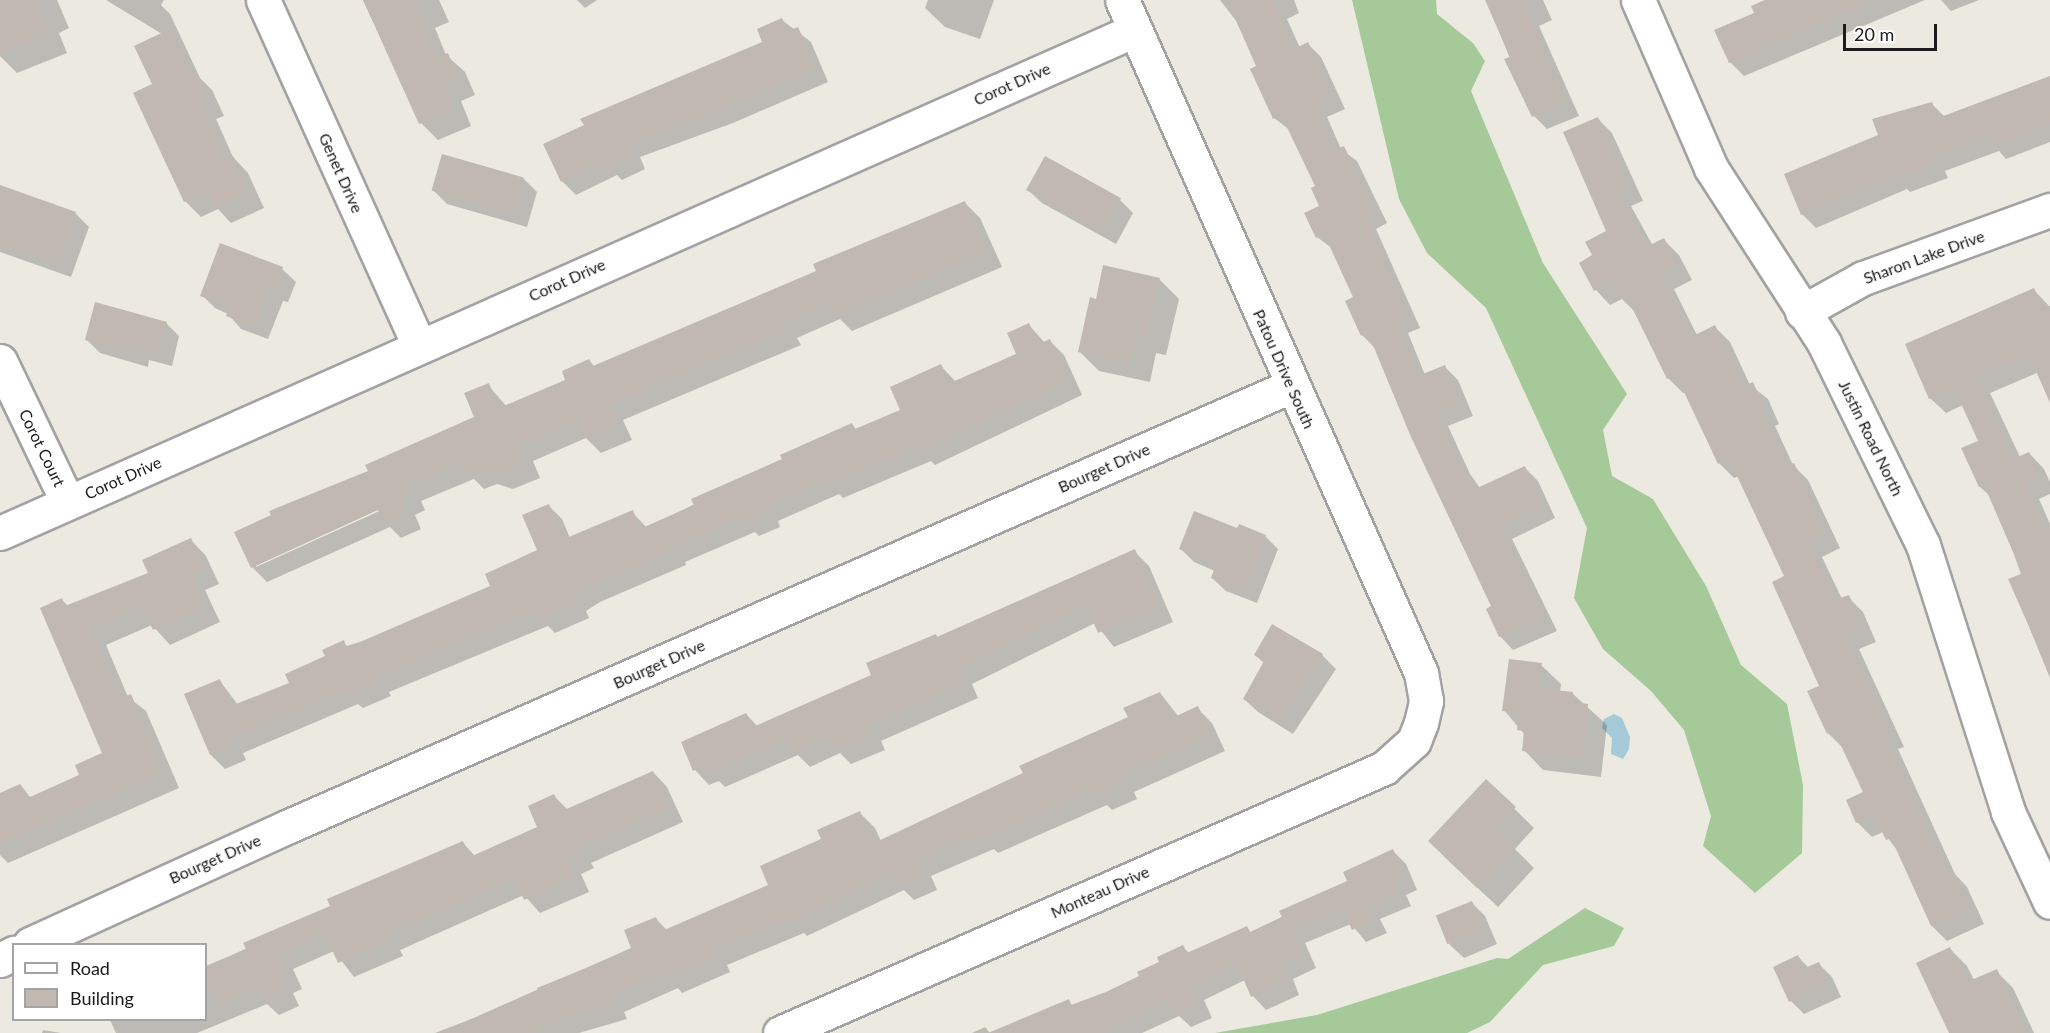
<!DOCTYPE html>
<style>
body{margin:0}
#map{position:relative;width:2050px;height:1033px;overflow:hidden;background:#ece9e1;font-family:Lato,sans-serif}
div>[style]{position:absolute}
.forest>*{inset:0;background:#a6c999}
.water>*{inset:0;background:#a4cad7}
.shadow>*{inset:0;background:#0003}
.building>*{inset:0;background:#c0b8b1;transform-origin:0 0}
.roads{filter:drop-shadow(2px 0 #a2a2a2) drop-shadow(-2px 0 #a2a2a2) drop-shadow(0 2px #a2a2a2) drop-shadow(0 -2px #a2a2a2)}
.minor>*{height:33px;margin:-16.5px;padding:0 16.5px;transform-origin:16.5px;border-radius:16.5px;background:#fff}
span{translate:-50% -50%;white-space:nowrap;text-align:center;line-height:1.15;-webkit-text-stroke:5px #fff;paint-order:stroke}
.street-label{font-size:16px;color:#1b1b1b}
.legend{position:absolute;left:12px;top:943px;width:195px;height:78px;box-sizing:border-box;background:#fff;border:2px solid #a4a4a4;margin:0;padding:8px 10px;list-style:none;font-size:18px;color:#1b1b1b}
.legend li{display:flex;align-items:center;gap:12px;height:30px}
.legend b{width:30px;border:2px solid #a4a4a4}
.scale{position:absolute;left:1843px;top:24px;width:94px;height:27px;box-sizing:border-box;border:3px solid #1b1b1b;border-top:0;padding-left:8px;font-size:18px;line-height:21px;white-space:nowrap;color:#1b1b1b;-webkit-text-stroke:4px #fff;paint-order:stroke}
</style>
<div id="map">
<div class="forest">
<i style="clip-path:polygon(1352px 0,1436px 0,1437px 14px,1473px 43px,1485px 61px,1471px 91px,1543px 263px,1627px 394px,1603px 430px,1612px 476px,1653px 499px,1706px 586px,1741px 665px,1787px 704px,1803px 785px,1802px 853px,1755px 893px,1703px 846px,1711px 816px,1684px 730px,1651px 691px,1603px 649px,1574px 598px,1587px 528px,1486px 308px,1427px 253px,1399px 199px)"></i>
<i style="clip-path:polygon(1585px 908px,1624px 928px,1614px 946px,1543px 965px,1490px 1022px,1467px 1033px,1215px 1033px,1317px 1015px,1497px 958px,1508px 959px)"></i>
</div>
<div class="water">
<i style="clip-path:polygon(1614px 714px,1622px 718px,1630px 737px,1629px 749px,1623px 759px,1611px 754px,1612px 738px,1602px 728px,1604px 719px)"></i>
</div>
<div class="shadow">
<i style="clip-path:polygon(0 0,57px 0,69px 28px,59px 33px,67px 53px,17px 73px,0 56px)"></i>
<i style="clip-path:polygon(106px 0,164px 0,161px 5px,170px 14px,200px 78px,212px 90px,224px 116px,216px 119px,233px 157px,248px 173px,264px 208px,231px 223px,218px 209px,201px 217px,185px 201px,154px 85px,162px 34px)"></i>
<i style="clip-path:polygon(363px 0,439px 0,449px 22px,435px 28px,446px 55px,465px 72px,475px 95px,461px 101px,471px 126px,438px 140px,421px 123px)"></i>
<i style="clip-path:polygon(577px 0,597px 0,585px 8px)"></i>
<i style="clip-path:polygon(928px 0,994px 0,980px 39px,945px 27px,925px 8px)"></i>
<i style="clip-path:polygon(1220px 0,1294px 0,1299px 13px,1287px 19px,1300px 48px,1308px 44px,1321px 57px,1345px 109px,1327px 117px,1341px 149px,1357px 161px,1387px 223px,1376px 229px,1420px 328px,1408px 333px,1425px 375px,1445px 367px,1458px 380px,1473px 416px,1448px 426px,1470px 474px,1480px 488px,1525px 468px,1538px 481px,1555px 518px,1512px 539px,1557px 631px,1513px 650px,1500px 636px,1493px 607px,1375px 348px,1362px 335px,1355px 297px,1333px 249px,1317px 237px,1321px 207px,1317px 187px,1290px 130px,1274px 118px,1258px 66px,1237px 22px)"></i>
<i style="clip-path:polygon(1486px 0,1543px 0,1552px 20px,1539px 26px,1579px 116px,1547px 129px,1534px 116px)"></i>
<i style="clip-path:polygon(1768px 0,1925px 0,1744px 76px,1730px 62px,1756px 14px)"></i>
<i style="clip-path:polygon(1941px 0,1979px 0,1951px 11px)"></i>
<i style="clip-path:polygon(782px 20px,811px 42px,828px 82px,733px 123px,640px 157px,645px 169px,622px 180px,617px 175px,576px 195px,562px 181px,545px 145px,764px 43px)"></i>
<i style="clip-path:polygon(2050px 78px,2050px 142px,2006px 159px,1999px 151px,1945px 171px,1948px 178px,1910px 192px,1907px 189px,1816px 228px,1802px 214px,1880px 136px,1874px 120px,1932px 104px,1945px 117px)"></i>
<i style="clip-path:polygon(1597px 118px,1612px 133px,1643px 201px,1631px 206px,1653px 246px,1664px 240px,1679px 255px,1692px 280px,1674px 289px,1697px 335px,1715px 327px,1730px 342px,1750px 385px,1768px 399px,1779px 424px,1775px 426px,1793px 465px,1808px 480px,1840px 548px,1822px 557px,1842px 599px,1848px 597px,1863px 612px,1876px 642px,1859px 649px,1904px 747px,1898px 749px,1955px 874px,1967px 887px,1984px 924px,1947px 941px,1932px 926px,1898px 851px,1883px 832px,1872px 837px,1857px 822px,1865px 793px,1843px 748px,1828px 733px,1821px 687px,1786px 577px,1739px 476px,1734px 478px,1719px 463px,1686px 392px,1683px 393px,1668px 378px,1634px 311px,1622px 299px,1610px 305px,1596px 290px,1594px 256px,1608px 231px)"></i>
<i style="clip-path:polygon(443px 156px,524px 179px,537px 192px,527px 227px,447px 204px,433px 190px)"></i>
<i style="clip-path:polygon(1028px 190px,1120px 200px,1133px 213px,1116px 244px,1042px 203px)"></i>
<i style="clip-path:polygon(0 196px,75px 213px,89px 227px,71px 277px,0 252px)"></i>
<i style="clip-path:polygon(evenodd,965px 203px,980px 218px,1002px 267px,852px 331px,840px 319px,797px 338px,801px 345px,623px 420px,632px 440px,601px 453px,586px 438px,533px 461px,540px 478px,513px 489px,497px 484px,484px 489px,474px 479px,421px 501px,425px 510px,415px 515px,421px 529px,401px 538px,390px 527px,267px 582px,252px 567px,370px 471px,475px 418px,488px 385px,507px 407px,567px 381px,589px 361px,595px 367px,818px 272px,965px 203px,384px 506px,386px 508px,256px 567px,256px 564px,384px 506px)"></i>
<i style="clip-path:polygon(282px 269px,296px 282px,288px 302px,283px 301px,268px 339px,241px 329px,228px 314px,215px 308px,202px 295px)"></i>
<i style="clip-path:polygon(1159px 279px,1179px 299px,1166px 355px,1156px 353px,1150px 382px,1099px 371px,1079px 351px,1097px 301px)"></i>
<i style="clip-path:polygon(2034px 290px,2050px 307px,2050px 383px,2039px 372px,1990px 393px,2020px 457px,2029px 453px,2044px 469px,2050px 482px,2050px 494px,2039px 499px,2050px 524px,2050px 678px,2010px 580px,2023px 574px,1990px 496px,1980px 487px,1979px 442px,1963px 405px,1946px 413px,1930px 398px)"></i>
<i style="clip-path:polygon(166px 323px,179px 336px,172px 366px,149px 360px,148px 367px,100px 353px,87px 340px)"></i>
<i style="clip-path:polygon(1029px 325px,1045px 343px,1050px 341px,1064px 355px,1082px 395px,935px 465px,931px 461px,843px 498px,839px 494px,778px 521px,780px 527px,759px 536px,755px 532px,685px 562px,686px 565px,600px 602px,586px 611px,589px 618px,555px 633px,548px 626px,389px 692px,391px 696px,363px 708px,358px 704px,243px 753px,246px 760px,225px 769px,211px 755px,220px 681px,238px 705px,291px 684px,343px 642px,348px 647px,361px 644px,492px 587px,539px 551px,548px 505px,562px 519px,570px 538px,632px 512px,647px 528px,852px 425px,857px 430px,902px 411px,941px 366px,956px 382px,1018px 355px)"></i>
<i style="clip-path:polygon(1237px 530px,1265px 536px,1278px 549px,1257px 603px,1226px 591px,1212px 578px,1215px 571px,1194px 562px,1181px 549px)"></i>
<i style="clip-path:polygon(191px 540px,206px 556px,219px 584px,205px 590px,220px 622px,170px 645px,152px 625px,106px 645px,128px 697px,146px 711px,179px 788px,8px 863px,0 855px,0 795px,19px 786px,31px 798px,81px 775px,104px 753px,62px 600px,68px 606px,150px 574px)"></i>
<i style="clip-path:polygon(1134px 551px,1149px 566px,1173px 622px,1114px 647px,1095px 623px,972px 684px,978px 698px,881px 741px,885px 750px,851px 764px,840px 753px,810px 767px,798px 755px,725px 787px,719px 781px,709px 785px,695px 770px,746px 714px,758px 727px,873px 676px,938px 638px)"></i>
<i style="clip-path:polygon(1272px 626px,1322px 655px,1336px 669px,1293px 734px,1258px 712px,1244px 699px,1265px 664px,1255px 655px)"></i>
<i style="clip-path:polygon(1541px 665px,1561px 684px,1560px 692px,1573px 694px,1607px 725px,1601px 777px,1543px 770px,1524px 750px,1525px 735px,1504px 710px)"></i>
<i style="clip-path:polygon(1160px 693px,1179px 717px,1197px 708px,1212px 723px,1225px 751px,1134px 792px,1137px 799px,1112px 810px,1107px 805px,998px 853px,994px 849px,931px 876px,937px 890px,914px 900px,904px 890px,807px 936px,804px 933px,727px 965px,730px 972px,682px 993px,678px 988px,624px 1012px,627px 1019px,579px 1033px,435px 1033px,539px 993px,537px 988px,633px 949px,655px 918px,667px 930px,770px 886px,860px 813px,875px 828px,881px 841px,1025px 774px,1130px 718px)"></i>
<i style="clip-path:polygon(653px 772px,667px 787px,683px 822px,591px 863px,594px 868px,581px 874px,589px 892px,540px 913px,524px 895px,400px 950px,403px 956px,354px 977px,334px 951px,293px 969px,302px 989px,293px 993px,299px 1006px,279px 1015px,267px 1004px,197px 1033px,116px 1033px,110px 1020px,206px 1020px,206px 968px,463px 843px,475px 856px,539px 828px,554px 796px,568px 810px)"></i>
<i style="clip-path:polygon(1486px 781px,1534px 828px,1515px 849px,1534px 868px,1498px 907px,1449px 861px)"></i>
<i style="clip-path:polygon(1393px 851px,1406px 864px,1417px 890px,1406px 895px,1411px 906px,1380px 919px,1387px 933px,1366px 942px,1351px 924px,1305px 943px,1316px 968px,1293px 979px,1299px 995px,1266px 1010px,1253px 996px,1245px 980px,1204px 1000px,1212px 1018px,1191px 1027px,1179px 1016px,1142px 1033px,972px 1033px,985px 1027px,990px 1033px,1068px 1001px,1073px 1006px,1106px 993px,1141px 977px,1183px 947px,1189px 953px,1247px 928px,1251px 933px,1349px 882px)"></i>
<i style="clip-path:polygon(1471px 902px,1485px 916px,1497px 944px,1464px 958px,1450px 945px,1438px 917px)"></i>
<i style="clip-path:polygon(1950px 949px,1967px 966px,1974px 980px,1996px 971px,2013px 988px,2034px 1033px,1952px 1033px)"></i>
<i style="clip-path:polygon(1798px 957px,1809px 968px,1819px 964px,1832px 977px,1841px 997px,1804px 1014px,1791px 1001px)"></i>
<i style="clip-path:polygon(43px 1030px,61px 1033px,42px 1033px)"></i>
</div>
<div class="building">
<i style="clip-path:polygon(0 0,35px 0,49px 33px,0 53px)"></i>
<i style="clip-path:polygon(363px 0,414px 0,437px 57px,448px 53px,458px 78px,444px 84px,454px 109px,419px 124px)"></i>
<i style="clip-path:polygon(1227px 0,1272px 0,1294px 49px,1308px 42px,1332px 96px,1315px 104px,1335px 150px,1344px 146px,1375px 210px,1364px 215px,1408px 314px,1396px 320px,1418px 376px,1445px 365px,1460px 402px,1436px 412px,1461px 468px,1464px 466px,1475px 489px,1525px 466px,1543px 505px,1500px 525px,1545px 617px,1499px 637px,1486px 609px,1491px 606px,1411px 437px,1368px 333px,1361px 336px,1345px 301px,1353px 297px,1324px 234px,1316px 238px,1304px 213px,1319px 206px,1311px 188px,1315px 186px,1285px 123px,1278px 116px,1273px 119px,1250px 69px,1256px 66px)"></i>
<i style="clip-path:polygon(1485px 0,1522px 0,1566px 102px,1532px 117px,1504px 59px,1510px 57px)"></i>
<i style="clip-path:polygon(1765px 0,1875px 0,1729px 63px,1714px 30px,1754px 13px,1751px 6px)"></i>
<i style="clip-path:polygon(782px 18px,788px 31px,798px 27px,816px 68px,720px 110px,628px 144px,633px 155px,607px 167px,605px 162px,561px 182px,543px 144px,584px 125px,580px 119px,762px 42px,757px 29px)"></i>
<i style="clip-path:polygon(170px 29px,191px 74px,196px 72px,209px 100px,202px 103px,225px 159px,233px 156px,249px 192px,214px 208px,207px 192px,184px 202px,133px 93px,152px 84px,134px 46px)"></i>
<i style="clip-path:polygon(2050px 76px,2050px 124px,1992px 146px,1988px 137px,1933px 158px,1935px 164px,1895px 179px,1894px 176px,1801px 215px,1784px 174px,1878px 135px,1872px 119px,1932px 102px,1938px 118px)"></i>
<i style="clip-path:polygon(1598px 117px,1629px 185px,1618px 191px,1648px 246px,1664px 238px,1678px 264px,1661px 274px,1691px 337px,1715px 325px,1744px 386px,1753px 382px,1765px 409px,1761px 411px,1787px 466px,1794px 463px,1826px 533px,1808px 541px,1835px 600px,1849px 595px,1862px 627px,1845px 634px,1890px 732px,1885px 734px,1947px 873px,1953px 870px,1970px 909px,1931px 926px,1891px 838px,1886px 840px,1874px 815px,1856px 823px,1846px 800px,1863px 792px,1834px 731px,1827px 734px,1807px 691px,1819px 686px,1772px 582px,1784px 576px,1729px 459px,1718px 464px,1676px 375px,1667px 379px,1625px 293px,1618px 297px,1610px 282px,1594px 291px,1579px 263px,1592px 255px,1585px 242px,1606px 231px,1563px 132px)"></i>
<i style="left:442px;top:154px;width:85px;height:38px;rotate:16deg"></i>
<i style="left:1045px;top:156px;width:87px;height:39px;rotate:29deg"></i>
<i style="clip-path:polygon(0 185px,76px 212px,58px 265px,0 244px)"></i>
<i style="clip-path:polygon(965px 201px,987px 252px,835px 317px,829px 303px,783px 322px,787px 330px,609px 405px,618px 425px,584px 438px,576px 421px,518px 446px,525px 463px,497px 474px,481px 469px,467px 474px,462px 463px,407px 486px,411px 495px,401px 499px,407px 513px,384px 523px,378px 510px,251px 568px,234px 532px,271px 515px,269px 511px,368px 471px,365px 465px,474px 417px,464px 393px,489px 383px,499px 408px,565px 380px,562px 371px,589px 359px,593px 366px,816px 271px,813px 264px)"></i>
<i style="clip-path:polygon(220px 243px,283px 267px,275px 290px,269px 288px,255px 327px,226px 316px,230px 307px,200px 296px)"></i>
<i style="clip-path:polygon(1103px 265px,1160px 278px,1147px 336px,1137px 334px,1130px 363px,1078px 352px,1090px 297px,1096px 299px)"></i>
<i style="clip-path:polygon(2034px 288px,2044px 309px,2050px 306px,2050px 403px,2029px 355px,1976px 377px,2013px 459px,2029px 452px,2040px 476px,2025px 484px,2044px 528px,2050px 526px,2050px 674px,2008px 579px,2021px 574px,2013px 552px,1984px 485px,1979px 487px,1961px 448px,1978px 441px,1954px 388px,1929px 399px,1905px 344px)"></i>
<i style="clip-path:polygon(95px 302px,167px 322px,158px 353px,136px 347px,134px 354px,85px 340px)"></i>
<i style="clip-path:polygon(1029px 323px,1039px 344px,1050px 339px,1069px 381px,920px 452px,917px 447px,828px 485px,826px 480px,765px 507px,768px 512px,744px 523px,741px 518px,672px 548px,673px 551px,586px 588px,573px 596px,577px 603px,540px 620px,536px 611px,506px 622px,376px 678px,378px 682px,348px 695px,345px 690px,230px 739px,233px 746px,210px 755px,184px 694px,220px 679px,231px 706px,289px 683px,285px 674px,325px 656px,322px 650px,344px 640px,346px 646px,360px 642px,490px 586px,485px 574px,537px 550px,522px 515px,549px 504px,564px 539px,633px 510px,640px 529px,694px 505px,691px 499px,782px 459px,780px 455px,852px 423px,855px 429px,900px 410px,890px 387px,941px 364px,950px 383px,1016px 354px,1007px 333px)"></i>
<i style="clip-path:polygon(1194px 511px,1237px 528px,1239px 524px,1266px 535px,1243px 591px,1211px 578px,1216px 564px,1179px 549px)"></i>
<i style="clip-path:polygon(191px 538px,205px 568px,191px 574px,206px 607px,153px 630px,142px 607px,91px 629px,121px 698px,131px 694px,164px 773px,0 844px,0 793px,20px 784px,30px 797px,79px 775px,75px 765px,102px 753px,40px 608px,62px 598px,65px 606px,148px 573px,142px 560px)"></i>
<i style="clip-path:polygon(1135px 549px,1159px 607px,1098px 633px,1086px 605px,958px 669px,964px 683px,867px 726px,871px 735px,835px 750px,829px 737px,794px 753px,787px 739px,709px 773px,706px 765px,693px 771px,681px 742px,746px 713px,753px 727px,871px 675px,866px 663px,936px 634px,937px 637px)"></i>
<i style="clip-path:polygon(1272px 624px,1323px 654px,1280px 721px,1243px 699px,1264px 661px,1254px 655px)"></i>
<i style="clip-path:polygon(1509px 659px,1542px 663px,1539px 688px,1573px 692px,1573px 702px,1588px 704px,1582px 758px,1522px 751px,1524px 731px,1517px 730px,1519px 713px,1502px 711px)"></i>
<i style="clip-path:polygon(1160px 692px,1172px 718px,1198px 706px,1211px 735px,1120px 777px,1123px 784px,1096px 796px,1093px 790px,982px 839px,980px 834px,917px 861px,923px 875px,897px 886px,892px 874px,791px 922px,790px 918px,713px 950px,716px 957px,666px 978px,664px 973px,610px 997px,613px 1004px,589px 1014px,587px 1009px,529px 1033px,440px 1033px,631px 948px,624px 930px,656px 917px,662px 931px,768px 885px,760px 866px,821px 839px,817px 830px,860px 811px,874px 843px,1023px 773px,1019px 766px,1128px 717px,1123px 708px)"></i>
<i style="clip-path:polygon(653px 771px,669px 808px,578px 848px,580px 854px,567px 859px,575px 877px,524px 900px,515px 879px,387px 935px,389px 941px,338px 963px,325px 934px,280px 954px,289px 974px,280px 979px,285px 992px,263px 1001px,257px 988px,218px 1005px,206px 978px,206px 966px,246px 949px,243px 943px,330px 906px,327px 899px,463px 841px,470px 857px,537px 827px,528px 806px,554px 794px,562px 811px)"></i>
<i style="clip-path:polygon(1486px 779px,1516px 807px,1496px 828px,1516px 847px,1477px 888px,1428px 841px)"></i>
<i style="clip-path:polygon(1393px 849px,1405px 876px,1394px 882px,1399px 892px,1368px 906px,1374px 920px,1352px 930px,1343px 909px,1293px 929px,1304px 955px,1280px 965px,1287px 981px,1251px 997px,1237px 964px,1192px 987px,1200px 1004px,1176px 1015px,1170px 1001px,1100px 1033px,988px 1033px,1069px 999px,1071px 1005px,1106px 992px,1139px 976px,1137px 972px,1159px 962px,1157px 957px,1183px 945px,1187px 953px,1247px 926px,1250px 932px,1282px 917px,1279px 911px,1347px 881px,1343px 872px)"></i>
<i style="left:1472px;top:901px;width:31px;height:39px;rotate:68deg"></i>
<i style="clip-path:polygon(1950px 947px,1967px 982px,1997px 969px,2026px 1033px,1949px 1033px,1916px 963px)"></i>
<i style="clip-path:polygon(1798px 955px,1805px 968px,1819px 962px,1829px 983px,1789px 1002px,1773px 967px)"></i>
</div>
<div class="roads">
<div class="minor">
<i style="left:263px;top:0;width:379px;rotate:65.7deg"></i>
<i style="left:1638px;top:0;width:183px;rotate:66.5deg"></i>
<i style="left:1711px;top:168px;width:208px;rotate:57.1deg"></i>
<i style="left:1824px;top:343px;width:225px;rotate:63.9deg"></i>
<i style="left:1923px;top:545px;width:280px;rotate:72.3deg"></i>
<i style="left:2008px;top:812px;width:99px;rotate:65deg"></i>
<i style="left:1802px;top:312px;width:70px;rotate:-29.1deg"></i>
<i style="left:1863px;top:278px;width:199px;rotate:-20deg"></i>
<i style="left:0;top:361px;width:157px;rotate:64.4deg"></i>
<i style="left:0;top:533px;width:1241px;rotate:-23.9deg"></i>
<i style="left:30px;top:944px;width:285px;rotate:-24.5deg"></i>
<i style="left:289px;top:826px;width:1094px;rotate:-23.71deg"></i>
<i style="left:0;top:960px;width:16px;rotate:-27deg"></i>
<i style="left:780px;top:1033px;width:660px;rotate:-23.69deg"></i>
<i style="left:1384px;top:768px;width:40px;rotate:-42deg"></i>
<i style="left:1414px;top:741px;width:19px;rotate:-69deg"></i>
<i style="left:1421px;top:723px;width:23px;rotate:-77deg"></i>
<i style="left:1426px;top:701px;width:28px;rotate:-100deg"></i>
<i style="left:1421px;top:673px;width:736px;rotate:-113.95deg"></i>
</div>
</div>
<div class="street-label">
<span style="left:1012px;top:84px;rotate:-24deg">Corot Drive</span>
<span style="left:341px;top:173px;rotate:66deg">Genet Drive</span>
<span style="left:1924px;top:257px;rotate:-20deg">Sharon Lake Drive</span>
<span style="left:567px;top:280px;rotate:-24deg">Corot Drive</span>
<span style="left:1284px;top:369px;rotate:66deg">Patou Drive South</span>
<span style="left:1871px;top:438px;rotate:64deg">Justin Road North</span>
<span style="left:42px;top:448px;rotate:64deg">Corot Court</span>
<span style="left:1104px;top:468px;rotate:-24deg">Bourget Drive</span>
<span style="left:123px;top:478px;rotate:-24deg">Corot Drive</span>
<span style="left:659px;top:664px;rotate:-24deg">Bourget Drive</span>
<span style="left:215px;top:859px;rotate:-24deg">Bourget Drive</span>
<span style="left:1100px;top:892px;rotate:-24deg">Monteau Drive</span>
</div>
<ul class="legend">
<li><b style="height:8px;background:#fff"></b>Road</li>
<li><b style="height:16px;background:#c0b8b1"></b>Building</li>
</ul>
<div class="scale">20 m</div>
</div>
